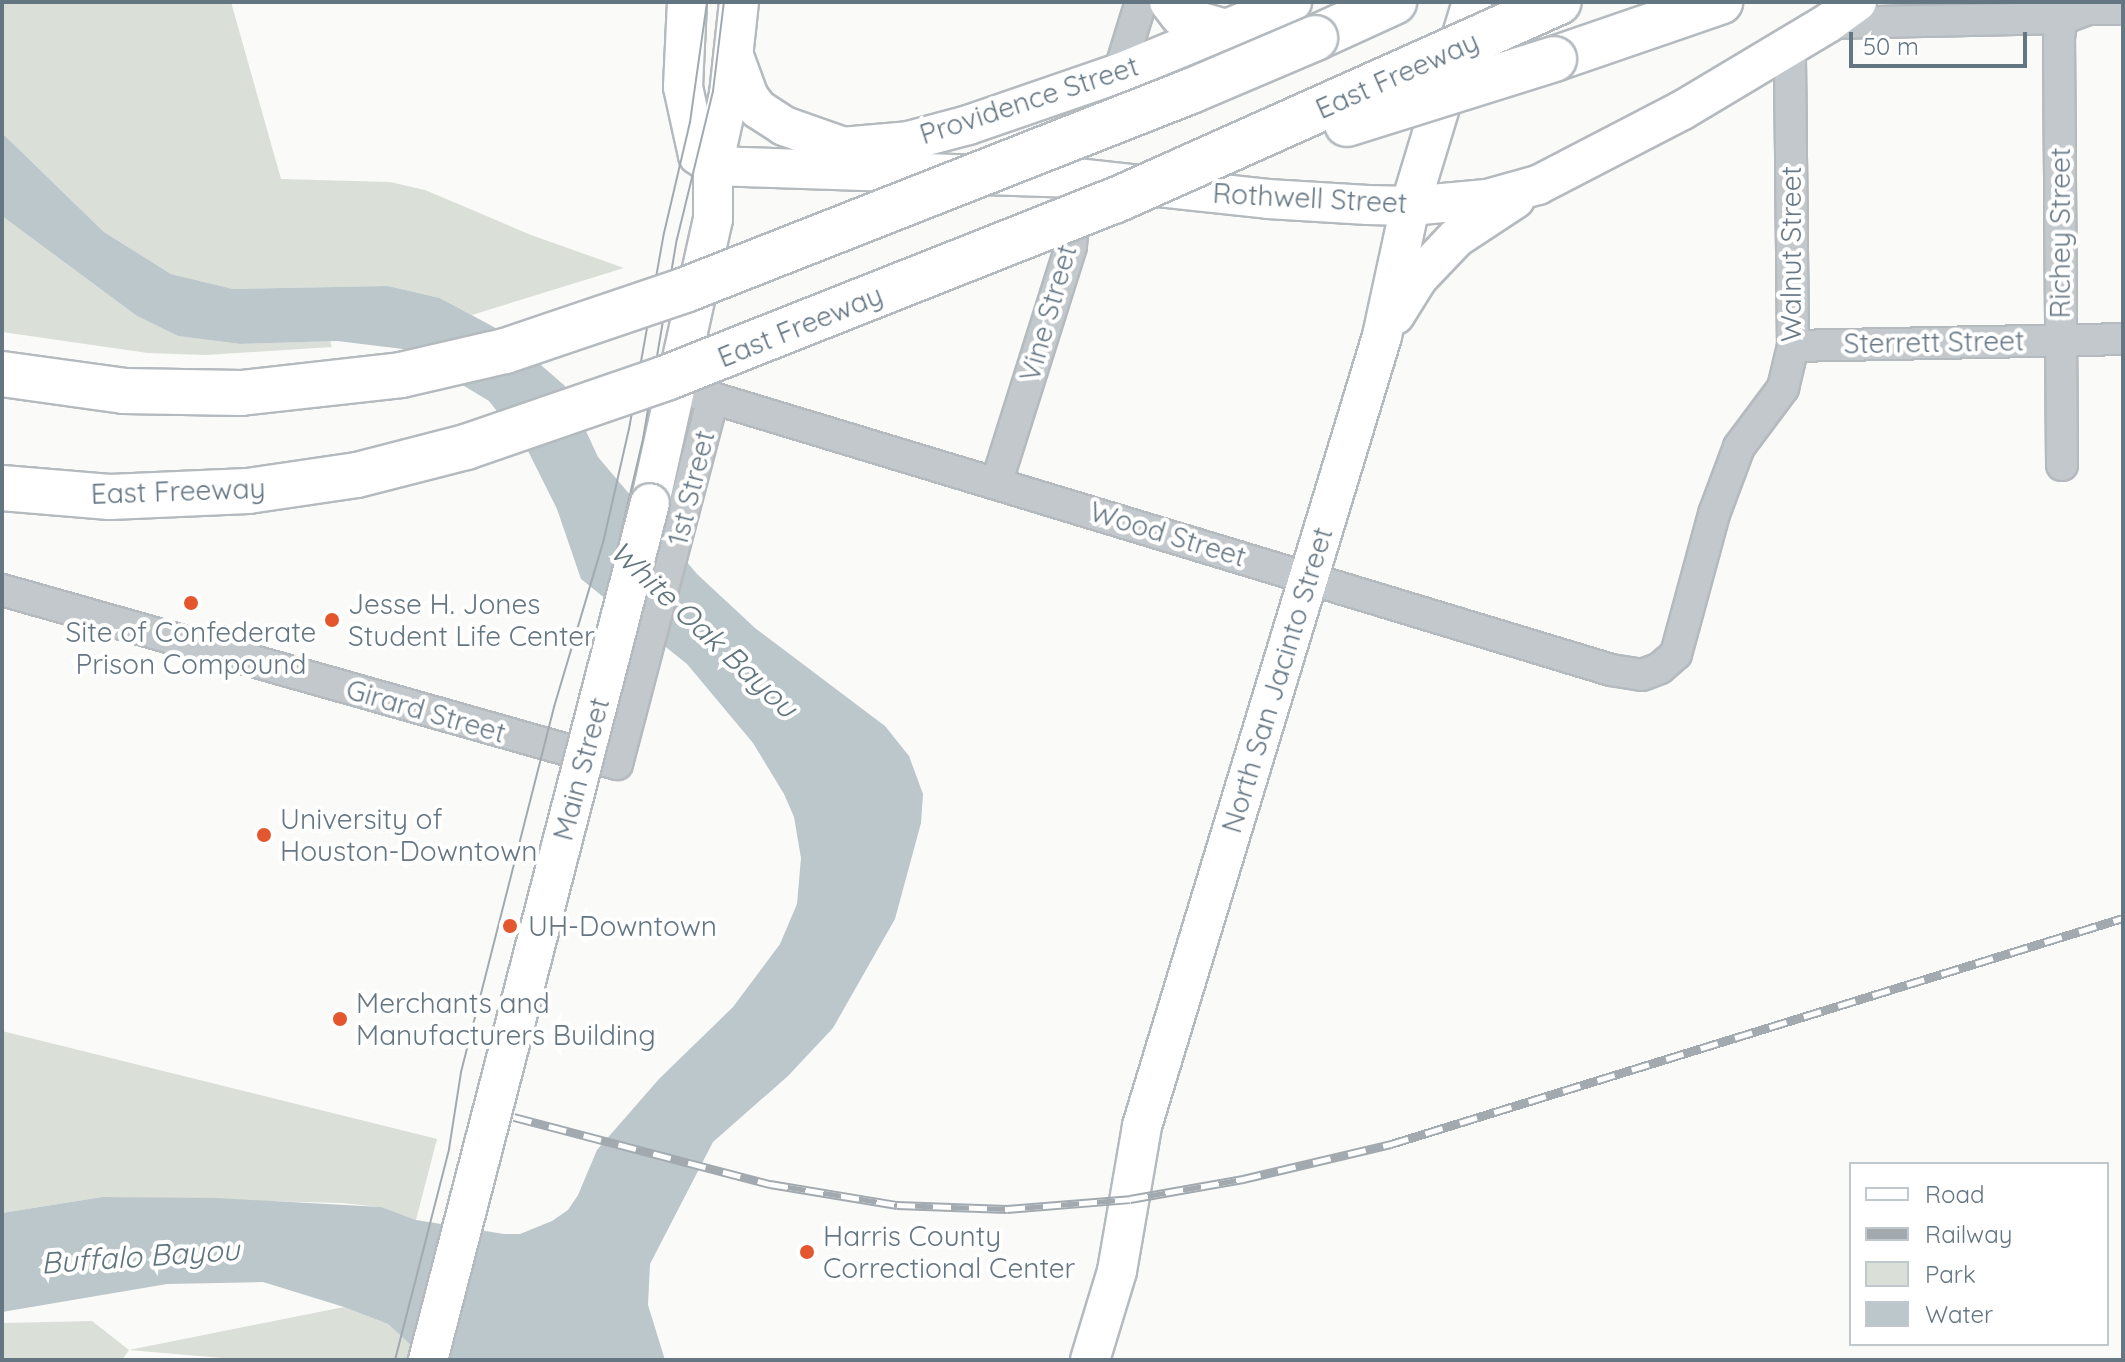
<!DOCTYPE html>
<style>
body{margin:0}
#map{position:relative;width:2125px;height:1362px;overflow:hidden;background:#fafaf8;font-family:Quicksand,sans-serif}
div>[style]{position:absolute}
.green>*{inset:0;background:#dadfd7}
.water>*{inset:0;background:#bbc7cb}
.roads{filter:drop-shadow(2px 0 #b5babe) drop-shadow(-2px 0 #b5babe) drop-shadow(0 2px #b5babe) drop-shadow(0 -2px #b5babe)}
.minor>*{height:30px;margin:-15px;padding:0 15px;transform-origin:15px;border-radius:15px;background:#c3c8cc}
.major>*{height:38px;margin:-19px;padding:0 19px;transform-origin:19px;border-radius:19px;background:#fff}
.highway>*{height:44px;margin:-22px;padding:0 22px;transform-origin:22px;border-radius:22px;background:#fff}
.tram>*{height:2px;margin:-1px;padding:0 1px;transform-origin:1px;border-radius:1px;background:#a2aab0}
.rail>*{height:9px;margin-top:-4.5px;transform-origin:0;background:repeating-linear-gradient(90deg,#fff 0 18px,#a2aab0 0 36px);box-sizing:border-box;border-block:2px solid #a2aab0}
.bridges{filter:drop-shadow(2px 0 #b5babe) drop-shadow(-2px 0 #b5babe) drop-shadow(0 2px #b5babe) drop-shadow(0 -2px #b5babe)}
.major-bridge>*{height:38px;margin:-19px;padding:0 19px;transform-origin:19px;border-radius:19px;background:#fff}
.highway-bridge>*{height:44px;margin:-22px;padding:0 22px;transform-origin:22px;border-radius:22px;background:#fff}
.dots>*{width:22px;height:22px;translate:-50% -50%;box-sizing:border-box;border:4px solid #fff;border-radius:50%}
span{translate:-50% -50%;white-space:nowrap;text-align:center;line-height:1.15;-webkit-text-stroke:8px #fff;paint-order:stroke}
.street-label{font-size:28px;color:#657683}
.poi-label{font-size:28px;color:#657683}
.left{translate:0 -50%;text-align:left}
.water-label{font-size:30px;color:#60757c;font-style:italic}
.frame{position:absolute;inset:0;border:4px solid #657683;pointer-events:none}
.legend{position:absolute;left:1849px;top:1162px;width:260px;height:184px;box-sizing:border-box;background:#fff;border:2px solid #c1c8cd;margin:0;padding:10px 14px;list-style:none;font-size:24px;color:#657683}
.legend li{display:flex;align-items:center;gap:16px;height:40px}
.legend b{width:40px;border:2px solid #c1c8cd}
.scale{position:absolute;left:1849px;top:32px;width:178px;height:36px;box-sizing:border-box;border:4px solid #657683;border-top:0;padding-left:10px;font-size:24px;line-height:28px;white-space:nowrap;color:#657683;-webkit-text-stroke:6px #fff;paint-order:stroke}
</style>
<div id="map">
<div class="green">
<i style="clip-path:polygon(2px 2px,231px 2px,281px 179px,390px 182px,425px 190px,531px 235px,624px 268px,472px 315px,440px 298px,388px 286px,233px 289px,171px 274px,104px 232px,2px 133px)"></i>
<i style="clip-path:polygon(2px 216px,137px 316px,178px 336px,240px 344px,330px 341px,332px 347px,206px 355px,148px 353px,2px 332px)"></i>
<i style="clip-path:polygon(2px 1031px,437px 1139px,416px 1220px,380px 1207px,341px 1203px,102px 1197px,2px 1213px)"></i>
<i style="clip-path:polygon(344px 1307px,388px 1324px,427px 1360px,245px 1360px,129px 1350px,122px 1360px,2px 1360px,2px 1323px,92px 1321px,129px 1350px)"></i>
</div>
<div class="water">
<i style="clip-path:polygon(2px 133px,104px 232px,171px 274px,233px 289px,388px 286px,440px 298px,503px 332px,565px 386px,598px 457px,697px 574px,755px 628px,885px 726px,909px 756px,923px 794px,921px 823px,895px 919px,833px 1028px,788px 1076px,713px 1142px,650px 1264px,648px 1305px,665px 1360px,427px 1360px,388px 1324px,344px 1307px,263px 1282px,167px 1284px,2px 1312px,2px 1213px,102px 1197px,215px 1198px,381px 1207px,416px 1220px,504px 1234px,520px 1234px,552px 1221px,568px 1210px,578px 1195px,597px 1150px,659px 1079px,733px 1007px,780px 944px,797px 904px,801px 858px,794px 817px,784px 794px,753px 743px,687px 664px,581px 579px,557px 509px,528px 451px,489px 401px,403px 349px,337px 341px,240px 344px,178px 336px,137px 316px,2px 216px)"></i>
</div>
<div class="roads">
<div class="minor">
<i style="left:1828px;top:23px;width:236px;rotate:-1.2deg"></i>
<i style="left:2064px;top:18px;width:27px;rotate:-20deg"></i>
<i style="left:2089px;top:9px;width:34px"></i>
<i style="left:1119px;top:73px;width:74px;rotate:-72.8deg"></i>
<i style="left:1793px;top:346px;width:330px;rotate:-1.2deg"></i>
<i style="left:676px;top:387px;width:977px;rotate:16.84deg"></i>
<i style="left:1611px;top:670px;width:31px;rotate:9deg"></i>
<i style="left:1642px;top:675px;width:19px;rotate:-21deg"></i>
<i style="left:1660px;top:668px;width:21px;rotate:-41deg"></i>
<i style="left:1676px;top:654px;width:145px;rotate:-74.8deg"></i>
<i style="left:1714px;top:514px;width:72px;rotate:-69.5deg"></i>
<i style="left:1739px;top:447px;width:74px;rotate:-53.3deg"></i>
<i style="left:1783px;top:388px;width:43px;rotate:-76.6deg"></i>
<i style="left:1793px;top:346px;width:300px;rotate:-90.6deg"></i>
<i style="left:2062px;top:465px;width:427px;rotate:-90.4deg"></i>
<i style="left:2059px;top:38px;width:36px;rotate:-82deg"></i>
<i style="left:997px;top:481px;width:246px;rotate:-72.5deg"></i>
<i style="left:1071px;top:246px;width:43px;rotate:-86deg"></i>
<i style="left:2px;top:590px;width:639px;rotate:15.8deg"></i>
<i style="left:617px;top:764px;width:378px;rotate:-75.3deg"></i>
</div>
<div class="major">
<i style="left:687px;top:2px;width:85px;rotate:92.7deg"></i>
<i style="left:683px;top:87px;width:70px;rotate:77.6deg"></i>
<i style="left:698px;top:155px;width:19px;rotate:36deg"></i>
<i style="left:1169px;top:2px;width:18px;rotate:52deg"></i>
<i style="left:1180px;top:16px;width:48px;rotate:15.8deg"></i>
<i style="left:734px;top:56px;width:44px;rotate:69.9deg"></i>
<i style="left:749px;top:97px;width:15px;rotate:53deg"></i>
<i style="left:758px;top:109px;width:31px;rotate:33deg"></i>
<i style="left:784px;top:126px;width:64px;rotate:19.3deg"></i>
<i style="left:830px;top:148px;width:78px;rotate:-5.1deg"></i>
<i style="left:908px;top:141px;width:62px;rotate:-14.9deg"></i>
<i style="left:968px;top:125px;width:160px;rotate:-19deg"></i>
<i style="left:1119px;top:73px;width:187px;rotate:-22.3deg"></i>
<i style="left:713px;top:166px;width:363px;rotate:1.9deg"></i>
<i style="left:1076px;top:178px;width:193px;rotate:6.2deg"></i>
<i style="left:1268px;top:199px;width:100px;rotate:3.4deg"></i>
<i style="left:1368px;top:205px;width:42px;rotate:1.4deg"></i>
<i style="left:1410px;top:206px;width:77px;rotate:-5.2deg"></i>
<i style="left:1487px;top:199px;width:53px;rotate:-15.4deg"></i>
<i style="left:1538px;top:185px;width:161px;rotate:-27.4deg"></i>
<i style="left:1681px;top:111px;width:171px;rotate:-30.9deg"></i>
<i style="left:1828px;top:23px;width:36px;rotate:-36deg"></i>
<i style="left:1395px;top:315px;width:44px;rotate:-58.1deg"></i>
<i style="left:1418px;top:278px;width:55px;rotate:-46.5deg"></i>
<i style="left:1456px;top:238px;width:71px;rotate:-33.5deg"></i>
<i style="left:650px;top:503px;width:291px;rotate:-77.5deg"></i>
<i style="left:713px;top:219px;width:53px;rotate:-90deg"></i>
<i style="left:713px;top:166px;width:74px;rotate:-77.5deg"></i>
<i style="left:729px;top:94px;width:93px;rotate:-83.8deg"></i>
<i style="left:1090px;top:1360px;width:93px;rotate:-73.1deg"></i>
<i style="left:1117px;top:1271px;width:147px;rotate:-80.2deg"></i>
<i style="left:1142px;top:1126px;width:826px;rotate:-73.1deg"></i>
<i style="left:1382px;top:336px;width:133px;rotate:-77.8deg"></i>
<i style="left:1410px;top:206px;width:213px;rotate:-73.1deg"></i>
</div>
<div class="highway">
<i style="left:1315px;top:38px;width:87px;rotate:-24.5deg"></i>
<i style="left:1554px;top:59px;width:176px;rotate:-19deg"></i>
</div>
</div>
<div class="tram">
<i style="left:395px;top:1360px;width:218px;rotate:-75.6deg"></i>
<i style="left:449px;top:1149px;width:78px;rotate:-81.1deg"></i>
<i style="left:461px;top:1072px;width:377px;rotate:-75.7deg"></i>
<i style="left:554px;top:707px;width:171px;rotate:-73.4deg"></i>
<i style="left:603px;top:543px;width:117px;rotate:-77.2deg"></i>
<i style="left:629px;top:429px;width:199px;rotate:-79.9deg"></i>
<i style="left:664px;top:233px;width:114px;rotate:-76.8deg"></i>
<i style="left:690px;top:122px;width:121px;rotate:-81.9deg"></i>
<i style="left:410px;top:1360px;width:836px;rotate:-75.66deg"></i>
<i style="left:617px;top:550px;width:114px;rotate:-76.8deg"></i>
<i style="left:643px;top:439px;width:203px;rotate:-80.4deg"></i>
<i style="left:677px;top:239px;width:152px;rotate:-76.3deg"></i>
<i style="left:713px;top:91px;width:90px;rotate:-83deg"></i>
</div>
<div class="rail">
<i style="left:514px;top:1117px;width:265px;rotate:14.7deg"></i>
<i style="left:770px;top:1184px;width:129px;rotate:9.4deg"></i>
<i style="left:897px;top:1205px;width:110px;rotate:2.1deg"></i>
<i style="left:1007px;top:1209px;width:123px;rotate:-4.6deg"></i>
<i style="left:1130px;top:1199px;width:115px;rotate:-10deg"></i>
<i style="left:1243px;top:1179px;width:152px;rotate:-13.3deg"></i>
<i style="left:1391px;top:1144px;width:766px;rotate:-17.16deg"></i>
</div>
<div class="bridges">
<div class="major-bridge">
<i style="left:428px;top:1360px;width:885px;rotate:-75.48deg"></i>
</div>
<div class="highway-bridge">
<i style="left:1347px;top:124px;width:217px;rotate:-17.4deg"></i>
<i style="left:2px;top:374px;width:123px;rotate:7.9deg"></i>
<i style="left:124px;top:391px;width:117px;rotate:1deg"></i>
<i style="left:241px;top:393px;width:161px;rotate:-6.4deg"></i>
<i style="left:401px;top:375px;width:107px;rotate:-13deg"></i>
<i style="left:505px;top:351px;width:190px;rotate:-18.7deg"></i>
<i style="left:685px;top:290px;width:544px;rotate:-21.47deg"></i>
<i style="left:1191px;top:91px;width:135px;rotate:-23.1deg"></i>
<i style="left:2px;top:488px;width:108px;rotate:4.8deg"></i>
<i style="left:110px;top:497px;width:138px;rotate:-2.5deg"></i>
<i style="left:248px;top:491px;width:110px;rotate:-8.4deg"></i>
<i style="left:357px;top:475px;width:113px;rotate:-14.4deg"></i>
<i style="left:466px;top:447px;width:212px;rotate:-19deg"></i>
<i style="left:666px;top:378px;width:482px;rotate:-21.6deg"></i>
<i style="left:1114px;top:201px;width:487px;rotate:-24.1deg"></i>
</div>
</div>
<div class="dots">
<i style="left:191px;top:603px;background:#e4572e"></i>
<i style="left:332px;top:620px;background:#e4572e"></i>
<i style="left:264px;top:835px;background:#e4572e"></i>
<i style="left:510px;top:926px;background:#e4572e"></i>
<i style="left:340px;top:1019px;background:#e4572e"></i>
<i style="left:807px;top:1252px;background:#e4572e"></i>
</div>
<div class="street-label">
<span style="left:1397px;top:75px;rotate:-24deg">East Freeway</span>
<span style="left:1029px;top:100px;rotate:-18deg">Providence Street</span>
<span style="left:1310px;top:198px;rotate:3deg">Rothwell Street</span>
<span style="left:2060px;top:233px;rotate:-90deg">Richey Street</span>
<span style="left:1791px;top:254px;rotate:-90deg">Walnut Street</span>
<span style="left:1048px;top:313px;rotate:-74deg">Vine Street</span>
<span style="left:800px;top:326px;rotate:-22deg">East Freeway</span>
<span style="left:1934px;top:342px;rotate:-1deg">Sterrett Street</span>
<span style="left:691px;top:488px;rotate:-76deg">1st Street</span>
<span style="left:178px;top:491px;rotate:-2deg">East Freeway</span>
<span style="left:1168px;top:534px;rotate:17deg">Wood Street</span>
<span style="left:1277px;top:680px;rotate:-73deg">North San Jacinto Street</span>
<span style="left:426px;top:711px;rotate:16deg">Girard Street</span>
<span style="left:581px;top:769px;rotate:-75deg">Main Street</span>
</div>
<div class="poi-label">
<span class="left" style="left:348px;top:620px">Jesse H. Jones<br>Student Life Center</span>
<span style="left:191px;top:648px">Site of Confederate<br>Prison Compound</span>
<span class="left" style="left:280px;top:835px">University of<br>Houston-Downtown</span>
<span class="left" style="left:528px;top:926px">UH-Downtown</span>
<span class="left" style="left:356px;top:1019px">Merchants and<br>Manufacturers Building</span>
<span class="left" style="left:823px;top:1252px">Harris County<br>Correctional Center</span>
</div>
<div class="water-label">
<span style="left:704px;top:629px;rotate:43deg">White Oak Bayou</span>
<span style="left:140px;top:1256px;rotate:-4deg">Buffalo Bayou</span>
</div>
<div class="frame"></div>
<ul class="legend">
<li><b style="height:10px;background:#fff"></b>Road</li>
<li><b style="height:10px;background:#a2aab0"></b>Railway</li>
<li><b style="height:22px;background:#dadfd7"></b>Park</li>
<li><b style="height:22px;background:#bbc7cb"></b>Water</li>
</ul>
<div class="scale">50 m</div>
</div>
